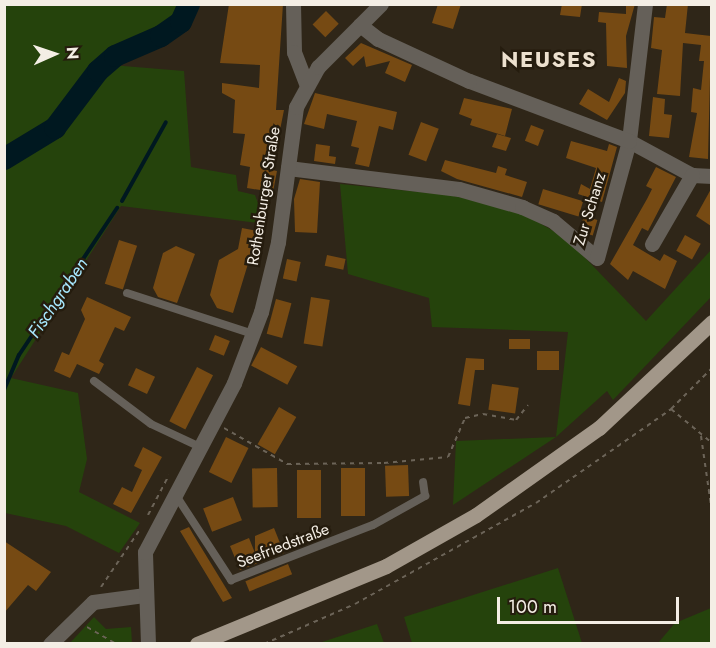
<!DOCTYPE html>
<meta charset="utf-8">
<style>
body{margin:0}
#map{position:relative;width:716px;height:648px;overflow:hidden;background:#2f2618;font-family:Jost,sans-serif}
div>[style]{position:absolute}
.green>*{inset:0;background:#25430c}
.stream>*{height:4px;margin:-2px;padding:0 2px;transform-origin:2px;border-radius:2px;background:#001820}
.river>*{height:22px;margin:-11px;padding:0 11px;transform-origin:11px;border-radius:11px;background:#001820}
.building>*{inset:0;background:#764a13;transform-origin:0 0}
.path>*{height:2px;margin-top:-1px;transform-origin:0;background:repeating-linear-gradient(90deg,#6c6458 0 4.5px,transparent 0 9px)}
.service>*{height:8px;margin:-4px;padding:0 4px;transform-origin:4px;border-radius:4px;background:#656059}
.minor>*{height:15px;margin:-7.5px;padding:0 7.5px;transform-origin:7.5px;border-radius:7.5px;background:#656059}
.primary>*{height:15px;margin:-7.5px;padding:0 7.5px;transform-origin:7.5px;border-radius:7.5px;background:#a29789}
span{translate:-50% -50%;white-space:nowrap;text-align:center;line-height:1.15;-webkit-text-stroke:5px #251c0e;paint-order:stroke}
.street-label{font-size:16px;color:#f4eee5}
.water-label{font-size:18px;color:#a7e8fe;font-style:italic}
.district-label{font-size:22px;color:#ece0ce;font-weight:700;letter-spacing:1.5px}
.frame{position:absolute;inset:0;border:6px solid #f4eee5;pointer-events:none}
.north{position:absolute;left:24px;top:24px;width:60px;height:60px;-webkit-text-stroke:4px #251c0e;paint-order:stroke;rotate:87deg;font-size:16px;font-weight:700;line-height:24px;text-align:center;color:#f4eee5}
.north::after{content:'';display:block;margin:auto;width:21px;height:27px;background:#f4eee5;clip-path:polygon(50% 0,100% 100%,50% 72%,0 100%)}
.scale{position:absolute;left:497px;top:597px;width:182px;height:27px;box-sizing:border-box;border:3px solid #f4eee5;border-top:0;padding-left:8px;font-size:18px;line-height:21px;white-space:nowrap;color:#f4eee5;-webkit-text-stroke:4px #251c0e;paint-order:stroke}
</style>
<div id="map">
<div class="green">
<i style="clip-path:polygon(5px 4px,181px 5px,171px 23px,121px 43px,99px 64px,184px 71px,191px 167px,236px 175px,238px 191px,255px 195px,266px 224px,121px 206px,11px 378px,78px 393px,87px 459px,79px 492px,140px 523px,119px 553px,66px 526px,5px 513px)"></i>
<i style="clip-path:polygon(340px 184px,450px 195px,518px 211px,566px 238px,646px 321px,711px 250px,711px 297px,613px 400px,607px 391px,556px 437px,453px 505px,456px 441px,556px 437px,568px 332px,432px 327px,429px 298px,348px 274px)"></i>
<i style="clip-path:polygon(558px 568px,582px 643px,412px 643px,404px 617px)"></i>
<i style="clip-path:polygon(711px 608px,711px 643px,658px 643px,675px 623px)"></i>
<i style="clip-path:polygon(94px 617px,106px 629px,131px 627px,132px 643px,70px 643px)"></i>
<i style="clip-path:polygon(377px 624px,384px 643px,319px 643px)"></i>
</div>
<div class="stream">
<i style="left:122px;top:201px;width:90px;rotate:-60.9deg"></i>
<i style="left:4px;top:390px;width:38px;rotate:-67deg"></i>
<i style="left:19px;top:355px;width:177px;rotate:-56.3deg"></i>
</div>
<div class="river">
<i style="left:4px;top:159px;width:60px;rotate:-31.3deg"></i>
<i style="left:55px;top:128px;width:71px;rotate:-53deg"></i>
<i style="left:98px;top:71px;width:23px;rotate:-41deg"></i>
<i style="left:115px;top:56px;width:50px;rotate:-23.5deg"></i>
<i style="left:161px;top:36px;width:24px;rotate:-35deg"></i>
<i style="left:181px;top:22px;width:20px;rotate:-66deg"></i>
</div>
<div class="building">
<i style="clip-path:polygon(229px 4px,283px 4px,276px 110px,284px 110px,272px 170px,277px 171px,273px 192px,247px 188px,250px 167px,240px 165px,245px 134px,233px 133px,235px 100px,222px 93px,222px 83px,259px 88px,260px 65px,220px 63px)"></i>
<i style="clip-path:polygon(438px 4px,461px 4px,453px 29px,432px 23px)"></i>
<i style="clip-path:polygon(562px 4px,582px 4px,580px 17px,560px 15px)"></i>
<i style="clip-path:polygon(626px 4px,635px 4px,626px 36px,627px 68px,607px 66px,606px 23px,598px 22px,599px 12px,626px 14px)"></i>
<i style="clip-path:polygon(667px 4px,688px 4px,685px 33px,711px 36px,708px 159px,689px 157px,697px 113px,691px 112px,693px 88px,701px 90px,704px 61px,699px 61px,701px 45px,683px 43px,680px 96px,657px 94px,662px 50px,651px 48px,654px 17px,665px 18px)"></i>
<i style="left:326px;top:11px;width:18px;height:19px;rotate:45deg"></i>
<i style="clip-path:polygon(361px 43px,412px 65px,405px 82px,385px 73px,390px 61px,366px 67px,364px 56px,353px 66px,345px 58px)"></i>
<i style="clip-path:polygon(619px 78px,626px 81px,625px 93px,607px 120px,579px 104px,588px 89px,609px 102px)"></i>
<i style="clip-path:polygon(315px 93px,397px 112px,393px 130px,379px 126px,369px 167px,355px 164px,359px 148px,351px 146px,357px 121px,327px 114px,324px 129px,304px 124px)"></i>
<i style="clip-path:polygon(653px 97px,665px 99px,664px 114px,672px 115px,669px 138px,649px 136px)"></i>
<i style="clip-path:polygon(464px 98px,512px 109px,505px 136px,470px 125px,472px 119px,459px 114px)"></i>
<i style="left:421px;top:122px;width:19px;height:35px;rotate:21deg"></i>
<i style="left:531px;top:125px;width:14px;height:17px;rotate:21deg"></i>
<i style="clip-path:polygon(497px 134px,511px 138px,506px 151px,492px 147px)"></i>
<i style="clip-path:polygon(571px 141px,607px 151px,609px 144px,617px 147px,602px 202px,578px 194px,581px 184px,590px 189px,596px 168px,566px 158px)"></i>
<i style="clip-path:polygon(316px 144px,330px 146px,329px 156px,336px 157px,335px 164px,314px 161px)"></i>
<i style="clip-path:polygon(445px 160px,496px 173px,498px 166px,507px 169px,505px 175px,527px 182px,522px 197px,457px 179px,441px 171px)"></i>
<i style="clip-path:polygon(656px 167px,676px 177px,648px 231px,642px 228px,633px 245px,660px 261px,664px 254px,677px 261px,665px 289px,633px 271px,628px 280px,610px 264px,647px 199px,652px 189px,646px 186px)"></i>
<i style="clip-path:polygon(300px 179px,320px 182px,317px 233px,295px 232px,294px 199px)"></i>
<i style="left:543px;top:189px;width:42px;height:16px;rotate:17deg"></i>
<i style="clip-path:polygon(711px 189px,711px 226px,696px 216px)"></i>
<i style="left:584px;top:216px;width:14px;height:16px;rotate:17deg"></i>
<i style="clip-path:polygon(242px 228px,258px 231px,233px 313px,217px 308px,210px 295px,219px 260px,238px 249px)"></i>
<i style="left:685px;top:235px;width:18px;height:18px;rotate:29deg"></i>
<i style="left:119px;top:240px;width:19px;height:46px;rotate:18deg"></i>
<i style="clip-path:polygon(176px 246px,195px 254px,177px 303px,158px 297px,153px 288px,163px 253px)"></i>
<i style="left:327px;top:255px;width:19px;height:11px;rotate:12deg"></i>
<i style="left:287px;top:259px;width:14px;height:20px;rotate:12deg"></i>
<i style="clip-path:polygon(87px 297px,131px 317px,124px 331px,115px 327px,99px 361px,104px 364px,99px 374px,77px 364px,70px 378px,54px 371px,62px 352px,69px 355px,85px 319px,81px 310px)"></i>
<i style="left:311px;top:297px;width:19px;height:47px;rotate:9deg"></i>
<i style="left:276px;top:299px;width:16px;height:36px;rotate:15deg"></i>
<i style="left:215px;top:335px;width:16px;height:16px;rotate:22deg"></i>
<i style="left:509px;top:339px;width:21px;height:10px"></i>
<i style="left:261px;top:347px;width:41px;height:21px;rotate:28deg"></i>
<i style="left:537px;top:351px;width:22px;height:19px"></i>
<i style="clip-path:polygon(466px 358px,484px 359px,484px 370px,475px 370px,470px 406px,458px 404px)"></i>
<i style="left:197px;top:367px;width:18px;height:61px;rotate:27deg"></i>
<i style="left:136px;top:368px;width:21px;height:19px;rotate:25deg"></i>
<i style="left:492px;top:384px;width:27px;height:26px;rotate:8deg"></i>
<i style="left:279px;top:407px;width:20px;height:43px;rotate:30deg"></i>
<i style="left:226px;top:437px;width:25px;height:39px;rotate:26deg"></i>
<i style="clip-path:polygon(143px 447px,162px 457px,131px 513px,113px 504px,122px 487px,132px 492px,142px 470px,134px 466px)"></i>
<i style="left:408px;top:465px;width:31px;height:23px;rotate:88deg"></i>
<i style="left:277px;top:468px;width:39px;height:25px;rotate:89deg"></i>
<i style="left:341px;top:468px;width:24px;height:48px"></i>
<i style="left:297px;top:470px;width:24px;height:48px"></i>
<i style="left:233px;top:497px;width:25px;height:32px;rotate:69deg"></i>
<i style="clip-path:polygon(189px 527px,193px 534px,232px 598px,223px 602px,180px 531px)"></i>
<i style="clip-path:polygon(274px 528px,284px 553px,240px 570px,230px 546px,249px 538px,255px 553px,255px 536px)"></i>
<i style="clip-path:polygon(4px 541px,51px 572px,36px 591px,28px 585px,4px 613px)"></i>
<i style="left:288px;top:564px;width:11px;height:46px;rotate:68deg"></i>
</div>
<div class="path">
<i style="left:671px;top:409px;width:53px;rotate:39.7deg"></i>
<i style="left:224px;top:428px;width:73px;rotate:29.7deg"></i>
<i style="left:287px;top:464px;width:97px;rotate:-0.6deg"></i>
<i style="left:384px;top:463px;width:64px;rotate:-5.4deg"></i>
<i style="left:448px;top:457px;width:43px;rotate:-66.4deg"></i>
<i style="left:465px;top:418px;width:18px;rotate:-13deg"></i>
<i style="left:483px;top:414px;width:34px;rotate:10deg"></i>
<i style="left:516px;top:420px;width:19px;rotate:-51deg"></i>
<i style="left:701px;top:436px;width:77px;rotate:81.8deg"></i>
<i style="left:148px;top:515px;width:45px;rotate:-62.3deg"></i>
<i style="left:101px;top:587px;width:71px;rotate:-55.9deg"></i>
<i style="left:87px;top:627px;width:34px;rotate:30deg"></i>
<i style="left:264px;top:644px;width:99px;rotate:-23.7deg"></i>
<i style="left:355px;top:604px;width:207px;rotate:-29.2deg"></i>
<i style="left:536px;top:503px;width:165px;rotate:-34.8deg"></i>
<i style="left:671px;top:409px;width:58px;rotate:-45deg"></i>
</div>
<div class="service">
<i style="left:127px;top:293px;width:133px;rotate:18deg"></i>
<i style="left:94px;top:381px;width:71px;rotate:37deg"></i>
<i style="left:151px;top:424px;width:54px;rotate:25.1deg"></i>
<i style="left:175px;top:494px;width:103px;rotate:56.9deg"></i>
<i style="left:231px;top:580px;width:152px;rotate:-21.2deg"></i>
<i style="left:373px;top:525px;width:60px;rotate:-29.1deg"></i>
<i style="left:425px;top:496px;width:14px;rotate:-98deg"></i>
</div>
<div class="minor">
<i style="left:293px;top:4px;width:48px;rotate:88.8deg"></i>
<i style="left:294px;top:52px;width:33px;rotate:69deg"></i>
<i style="left:645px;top:4px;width:138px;rotate:96.7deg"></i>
<i style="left:629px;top:141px;width:72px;rotate:28.4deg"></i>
<i style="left:692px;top:175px;width:20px;rotate:3deg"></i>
<i style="left:288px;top:168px;width:172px;rotate:7deg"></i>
<i style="left:459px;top:189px;width:66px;rotate:15.9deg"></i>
<i style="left:522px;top:207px;width:34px;rotate:24deg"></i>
<i style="left:553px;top:221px;width:57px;rotate:40.1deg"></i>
<i style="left:597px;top:258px;width:121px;rotate:-74.7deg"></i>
<i style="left:629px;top:141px;width:171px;rotate:-159.4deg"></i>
<i style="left:469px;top:81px;width:100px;rotate:-155.2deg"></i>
<i style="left:378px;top:39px;width:23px;rotate:-142deg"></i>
<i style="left:652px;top:244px;width:80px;rotate:-59.9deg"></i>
<i style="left:50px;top:644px;width:60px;rotate:-44.3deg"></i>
<i style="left:93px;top:602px;width:51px;rotate:-7.8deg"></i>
<i style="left:148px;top:644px;width:92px;rotate:-91.9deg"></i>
<i style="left:145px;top:552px;width:191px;rotate:-62.2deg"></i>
<i style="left:234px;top:383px;width:76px;rotate:-69.2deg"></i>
<i style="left:261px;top:312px;width:72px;rotate:-76.3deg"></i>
<i style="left:278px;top:242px;width:136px;rotate:-82.4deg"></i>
<i style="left:296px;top:107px;width:46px;rotate:-61.2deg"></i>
<i style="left:318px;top:67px;width:89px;rotate:-45deg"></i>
</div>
<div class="primary">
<i style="left:197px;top:644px;width:204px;rotate:-22.4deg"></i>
<i style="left:386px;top:566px;width:103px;rotate:-29.5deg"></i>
<i style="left:476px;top:515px;width:151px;rotate:-35.3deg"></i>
<i style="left:599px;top:428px;width:155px;rotate:-43.2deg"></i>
</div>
<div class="street-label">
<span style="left:264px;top:196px;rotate:-81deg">Rothenburger Straße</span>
<span style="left:590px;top:209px;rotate:-73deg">Zur Schanz</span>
<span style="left:283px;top:546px;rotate:-21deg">Seefriedstraße</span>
</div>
<div class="water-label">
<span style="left:58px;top:298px;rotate:-56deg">Fischgraben</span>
</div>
<div class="district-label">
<span style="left:549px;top:60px">NEUSES</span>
</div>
<div class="frame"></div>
<div class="north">N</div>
<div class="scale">100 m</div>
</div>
